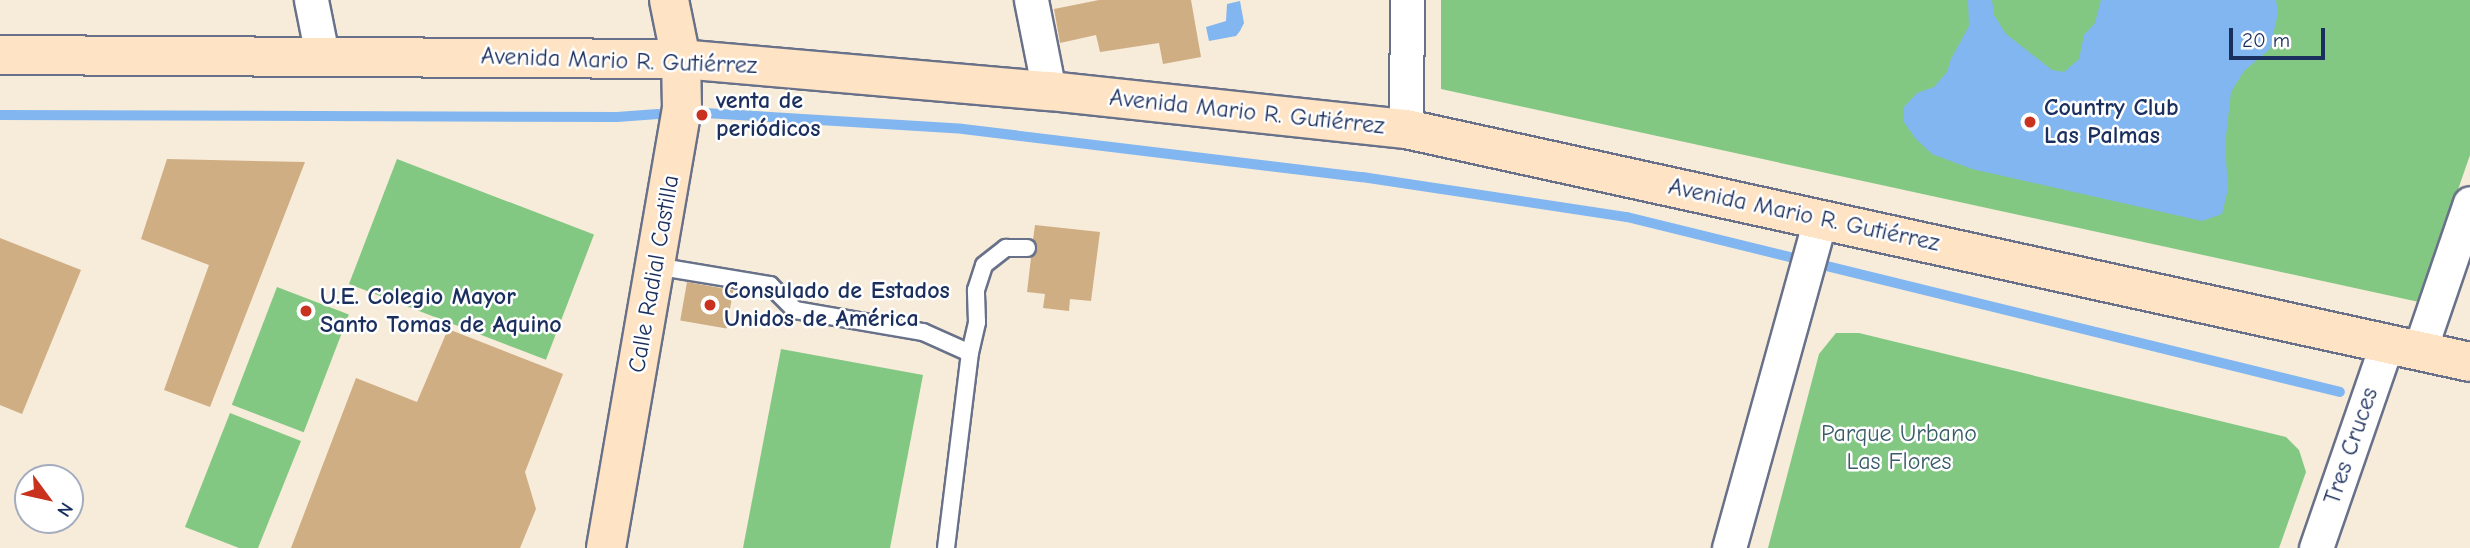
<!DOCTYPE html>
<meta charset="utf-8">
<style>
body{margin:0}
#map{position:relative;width:2470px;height:548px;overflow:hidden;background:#f7ebd9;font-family:"Comic Neue",sans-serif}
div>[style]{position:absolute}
.green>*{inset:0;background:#82c882;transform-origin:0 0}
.water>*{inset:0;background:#81b6f0}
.stream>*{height:10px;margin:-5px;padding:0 5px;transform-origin:5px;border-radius:5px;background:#81b6f0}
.building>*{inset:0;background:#cfae84;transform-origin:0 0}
.roads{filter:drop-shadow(2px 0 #687189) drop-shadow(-2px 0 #687189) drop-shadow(0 2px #687189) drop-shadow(0 -2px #687189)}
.lane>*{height:16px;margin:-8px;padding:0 8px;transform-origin:8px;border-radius:8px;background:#fff}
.street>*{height:33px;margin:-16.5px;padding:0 16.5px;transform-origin:16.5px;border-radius:16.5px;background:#fff}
.secondary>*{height:38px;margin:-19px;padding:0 19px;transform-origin:19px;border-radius:19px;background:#fee4c5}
.dots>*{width:19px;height:19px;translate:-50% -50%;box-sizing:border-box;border:4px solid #fff;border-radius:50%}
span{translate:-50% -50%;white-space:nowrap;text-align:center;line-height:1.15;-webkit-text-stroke:5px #fff;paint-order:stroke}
.street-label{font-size:24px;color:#1b2f5e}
.poi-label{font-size:24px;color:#1b2f5e;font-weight:700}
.left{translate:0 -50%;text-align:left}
.park-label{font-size:24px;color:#3a5d69}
.north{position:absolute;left:14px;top:464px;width:70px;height:70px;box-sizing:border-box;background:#fff;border:2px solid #a4acbf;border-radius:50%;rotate:123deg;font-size:19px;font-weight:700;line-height:28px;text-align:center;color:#1b2f5e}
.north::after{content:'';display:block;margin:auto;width:24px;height:32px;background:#c8321e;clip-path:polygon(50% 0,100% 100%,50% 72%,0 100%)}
.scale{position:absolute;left:2229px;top:28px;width:96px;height:32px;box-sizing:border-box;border:4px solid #1b2f5e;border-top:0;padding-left:9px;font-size:21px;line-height:24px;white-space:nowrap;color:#1b2f5e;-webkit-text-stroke:5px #fff;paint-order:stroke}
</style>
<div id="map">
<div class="green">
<i style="clip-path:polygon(1441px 0,2470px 0,2470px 155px,2419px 302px,1441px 89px)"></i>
<i style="left:397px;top:159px;width:211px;height:134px;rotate:21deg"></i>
<i style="left:277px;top:287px;width:77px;height:126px;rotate:21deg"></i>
<i style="clip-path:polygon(1836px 333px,1859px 333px,2286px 437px,2299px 450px,2306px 472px,2279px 548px,1768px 548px,1819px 354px)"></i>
<i style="clip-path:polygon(781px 349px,923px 375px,890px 548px,743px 548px)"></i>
<i style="clip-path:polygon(230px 413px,301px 441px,258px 548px,239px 548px,185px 527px)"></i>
</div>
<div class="water">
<i style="clip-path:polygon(1968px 0,1992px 0,1994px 15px,2006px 34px,2052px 70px,2064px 72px,2079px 59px,2084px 35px,2095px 23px,2101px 0,2276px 0,2278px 13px,2270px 49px,2244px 71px,2231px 92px,2225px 145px,2228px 189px,2222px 214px,2202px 221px,1972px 169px,1932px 154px,1915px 138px,1904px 122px,1903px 108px,1917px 93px,1934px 87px,1947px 72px,1951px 59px,1969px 26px)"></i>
<i style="clip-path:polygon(1240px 1px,1244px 23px,1240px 31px,1236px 36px,1209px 41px,1206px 27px,1226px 21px,1227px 4px)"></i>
</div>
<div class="stream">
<i style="left:705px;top:113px;width:258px;rotate:3.5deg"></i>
<i style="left:963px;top:129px;width:402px;rotate:6.9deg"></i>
<i style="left:1362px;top:177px;width:268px;rotate:8.6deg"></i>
<i style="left:1627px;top:217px;width:734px;rotate:13.79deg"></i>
<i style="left:0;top:115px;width:617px;rotate:0.19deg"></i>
<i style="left:617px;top:117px;width:41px;rotate:-4.2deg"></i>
</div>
<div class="building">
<i style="clip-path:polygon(1099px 0,1191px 0,1201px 57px,1163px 64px,1159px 43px,1100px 52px,1096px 35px,1060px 43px,1054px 9px)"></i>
<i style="clip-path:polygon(167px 159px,305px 162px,210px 407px,164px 390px,209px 265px,141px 239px)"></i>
<i style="clip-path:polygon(1035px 225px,1100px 232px,1091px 301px,1070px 299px,1069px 311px,1043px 308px,1045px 294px,1027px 292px,1031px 258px,1037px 249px,1033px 240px)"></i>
<i style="clip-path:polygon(0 238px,81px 270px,22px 414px,0 405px)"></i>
<i style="left:687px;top:282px;width:47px;height:39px;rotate:10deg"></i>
<i style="clip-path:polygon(448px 329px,563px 374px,525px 472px,536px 509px,520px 548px,291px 548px,356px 378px,417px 402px)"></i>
</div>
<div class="roads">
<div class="lane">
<i style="left:655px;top:266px;width:117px;rotate:9.4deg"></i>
<i style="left:770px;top:285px;width:35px;rotate:45deg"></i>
<i style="left:795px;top:310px;width:130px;rotate:9.8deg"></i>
<i style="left:923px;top:332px;width:51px;rotate:24.1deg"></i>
<i style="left:946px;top:548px;width:196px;rotate:-83deg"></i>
<i style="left:970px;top:353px;width:32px;rotate:-77deg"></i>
<i style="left:977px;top:322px;width:32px;rotate:-92deg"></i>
<i style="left:976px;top:290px;width:26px;rotate:-72deg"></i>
<i style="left:984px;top:265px;width:28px;rotate:-38deg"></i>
<i style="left:1006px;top:248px;width:21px"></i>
</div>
<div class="street">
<i style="left:311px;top:0;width:56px;rotate:78.7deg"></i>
<i style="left:1031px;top:0;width:93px;rotate:78.8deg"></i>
<i style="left:1406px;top:129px;width:129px;rotate:-89.6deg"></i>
<i style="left:2420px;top:349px;width:154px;rotate:-71.1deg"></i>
<i style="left:1729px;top:548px;width:341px;rotate:-74.5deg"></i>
<i style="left:2316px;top:548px;width:217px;rotate:-70.9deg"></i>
</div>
<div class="secondary">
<i style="left:0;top:55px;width:681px;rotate:0.34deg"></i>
<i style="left:681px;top:59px;width:369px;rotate:5deg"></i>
<i style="left:1049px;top:91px;width:359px;rotate:6.1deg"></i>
<i style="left:1406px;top:129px;width:1089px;rotate:12.35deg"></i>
<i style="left:606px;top:548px;width:446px;rotate:-80.2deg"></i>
<i style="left:682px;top:109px;width:50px;rotate:-91.1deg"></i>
<i style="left:681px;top:59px;width:60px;rotate:-101.5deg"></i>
</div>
</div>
<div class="dots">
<i style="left:702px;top:115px;background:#c8321e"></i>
<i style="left:2030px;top:122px;background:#c8321e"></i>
<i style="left:710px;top:305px;background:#c8321e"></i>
<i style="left:306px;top:311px;background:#c8321e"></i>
</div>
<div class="street-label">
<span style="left:619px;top:61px;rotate:2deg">Avenida Mario R. Gutiérrez</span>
<span style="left:1247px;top:112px;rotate:6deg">Avenida Mario R. Gutiérrez</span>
<span style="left:1804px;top:215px;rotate:12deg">Avenida Mario R. Gutiérrez</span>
<span style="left:654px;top:274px;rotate:-80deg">Calle Radial Castilla</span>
<span style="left:2351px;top:446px;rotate:-71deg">Tres Cruces</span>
</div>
<div class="poi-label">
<span class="left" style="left:716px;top:115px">venta de<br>periódicos</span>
<span class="left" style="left:2044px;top:122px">Country Club<br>Las Palmas</span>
<span class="left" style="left:724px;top:305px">Consulado de Estados<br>Unidos de América</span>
<span class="left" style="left:320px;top:311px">U.E. Colegio Mayor<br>Santo Tomas de Aquino</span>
</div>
<div class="park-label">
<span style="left:1899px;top:448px">Parque Urbano<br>Las Flores</span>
</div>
<div class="north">N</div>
<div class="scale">20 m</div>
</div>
